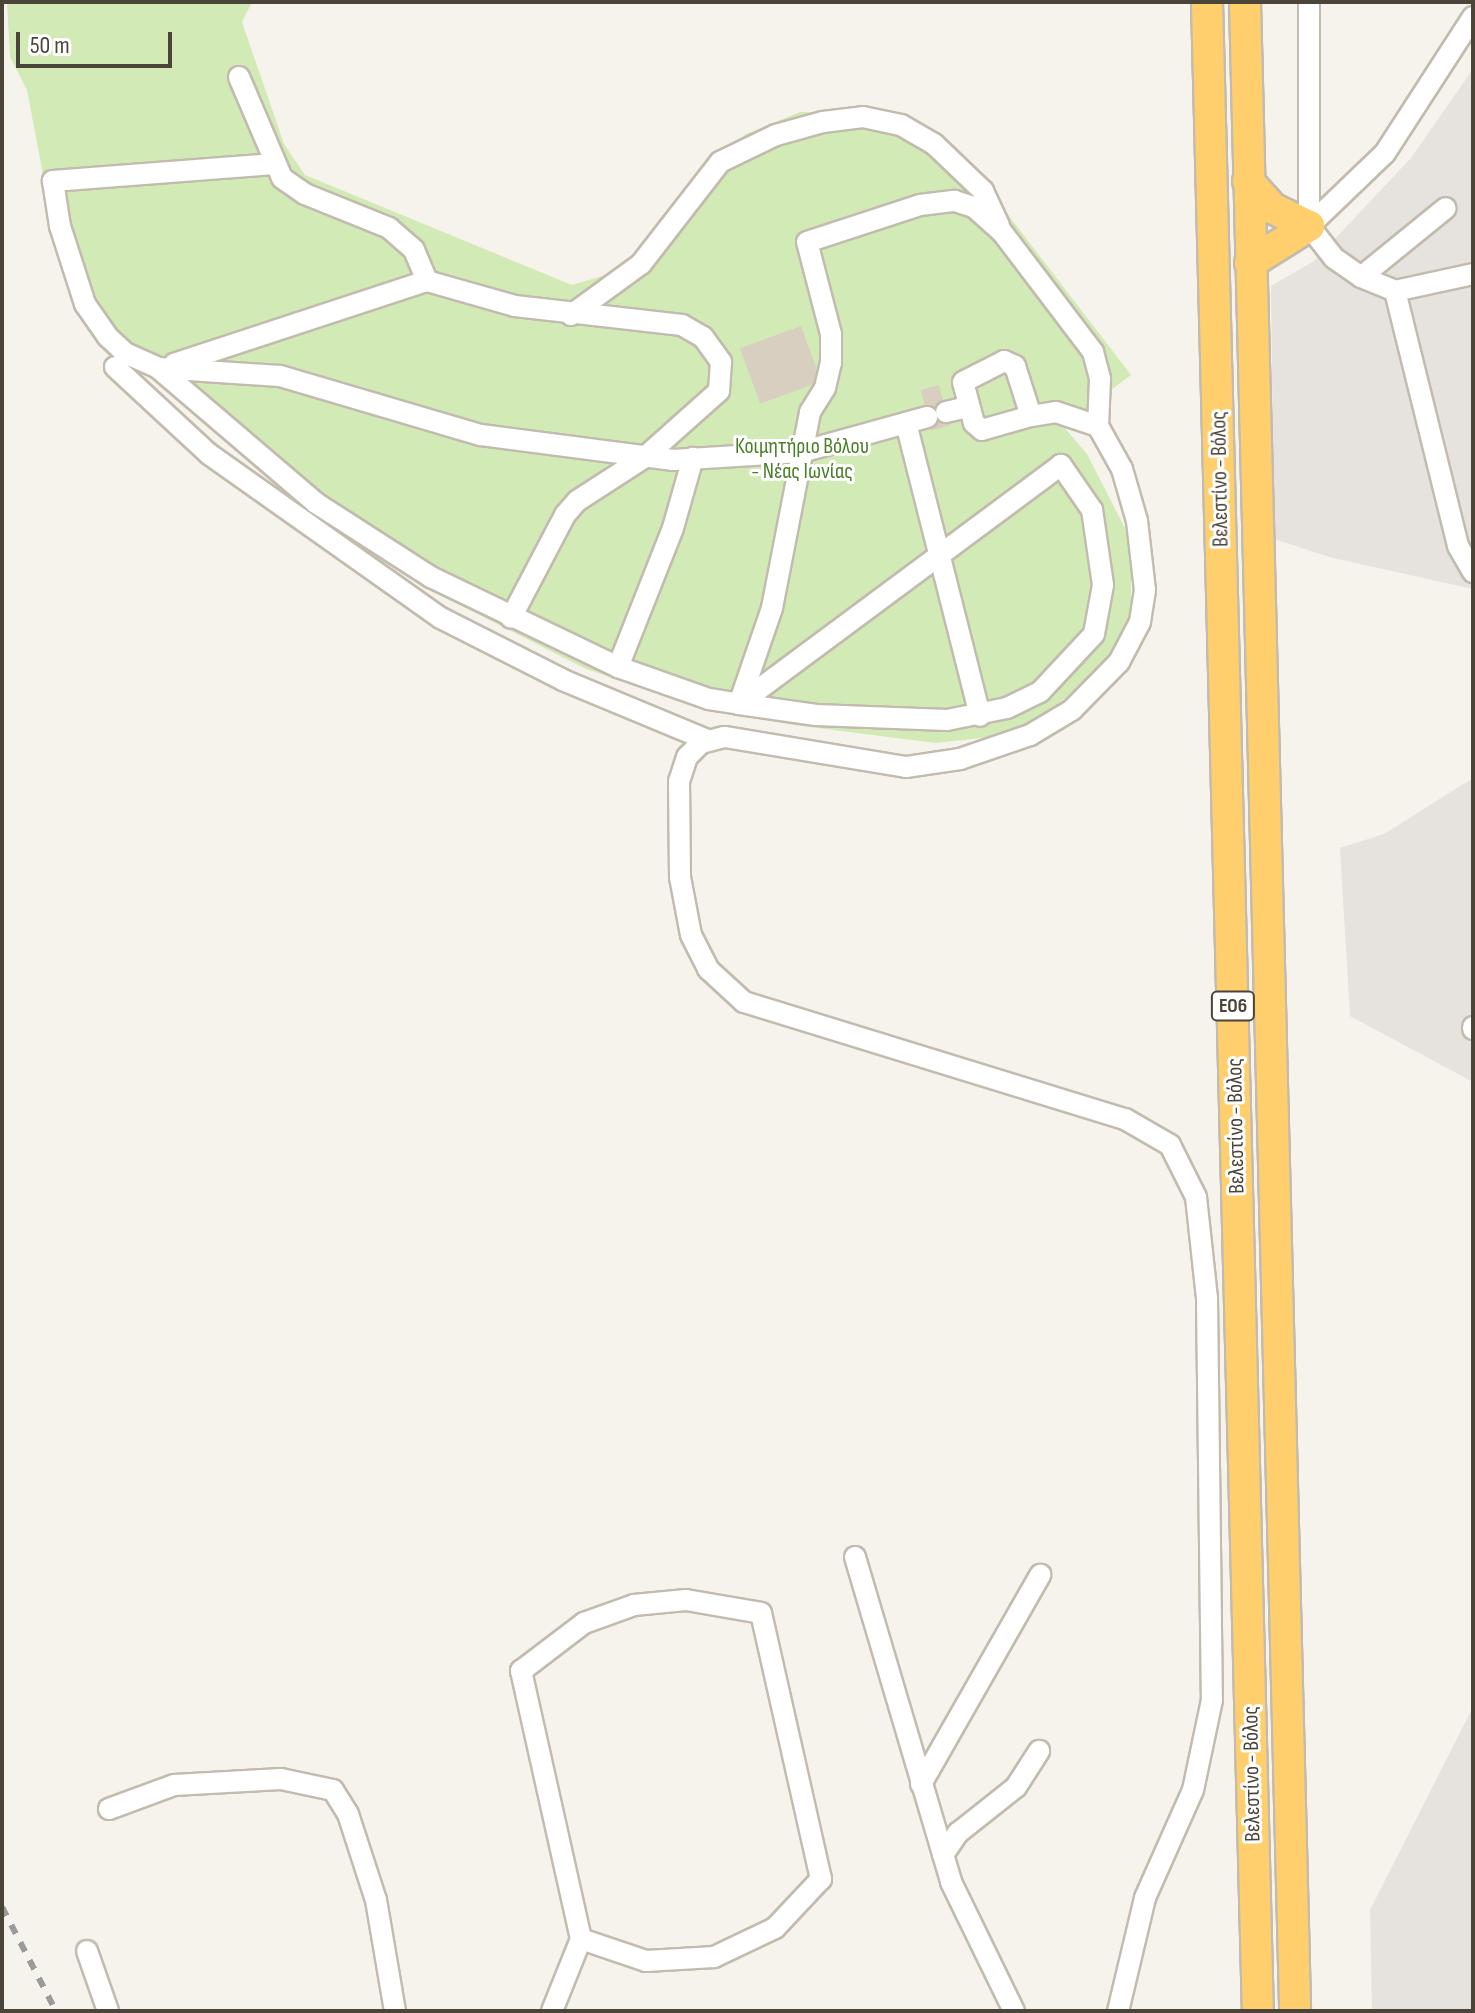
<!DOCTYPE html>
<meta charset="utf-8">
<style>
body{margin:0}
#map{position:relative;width:1475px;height:2013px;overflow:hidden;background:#f6f3ec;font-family:"Sofia Sans Condensed",sans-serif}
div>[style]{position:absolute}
.industrial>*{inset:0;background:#e6e2dd}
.green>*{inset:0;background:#d2eab5}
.building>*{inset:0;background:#d8cfc1;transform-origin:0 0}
.roads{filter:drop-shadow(2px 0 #c2bbae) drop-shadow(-2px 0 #c2bbae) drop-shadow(0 2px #c2bbae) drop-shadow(0 -2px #c2bbae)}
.minor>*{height:20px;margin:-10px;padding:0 10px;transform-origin:10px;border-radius:10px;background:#fff}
.highway>*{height:30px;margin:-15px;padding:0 15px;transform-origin:15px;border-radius:15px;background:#ffcf6e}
.rail>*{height:6px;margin-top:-3px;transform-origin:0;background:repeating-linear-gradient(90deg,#9a9a9a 0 10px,transparent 0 20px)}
span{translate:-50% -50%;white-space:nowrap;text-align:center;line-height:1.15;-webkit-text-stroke:6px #fff;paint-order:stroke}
.shield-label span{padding:2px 6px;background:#fff;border:2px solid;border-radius:6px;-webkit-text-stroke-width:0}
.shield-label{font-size:20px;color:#4b4439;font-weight:700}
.park-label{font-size:22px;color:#4a7f2a}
.street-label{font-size:22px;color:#4b4439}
.frame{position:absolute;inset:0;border:4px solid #4b4439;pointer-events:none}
.scale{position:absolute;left:16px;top:32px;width:156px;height:36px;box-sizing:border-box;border:4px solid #4b4439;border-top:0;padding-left:10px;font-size:24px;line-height:28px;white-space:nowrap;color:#4b4439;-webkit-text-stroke:6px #fff;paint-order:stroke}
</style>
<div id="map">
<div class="industrial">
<i style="clip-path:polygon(1473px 69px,1473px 589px,1329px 557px,1274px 539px,1271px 286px,1314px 261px,1411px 158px)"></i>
<i style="clip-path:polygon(1473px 778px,1473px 1082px,1350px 1016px,1340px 848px,1384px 834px)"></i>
<i style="clip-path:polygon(1473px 1707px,1473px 2011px,1372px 2011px,1370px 1910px)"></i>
</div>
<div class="green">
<i style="clip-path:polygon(7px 2px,252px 2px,242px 22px,284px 144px,305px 175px,572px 285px,609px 274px,641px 250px,709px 164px,746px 134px,800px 112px,906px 114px,956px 147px,1131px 375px,1063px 426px,1087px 454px,1131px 540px,1131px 620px,1103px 665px,1033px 726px,991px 737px,936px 743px,786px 724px,687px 702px,586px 669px,442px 596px,307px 507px,171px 385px,122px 361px,48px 201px,27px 90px,10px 57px)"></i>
</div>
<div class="building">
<i style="left:801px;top:326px;width:59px;height:65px;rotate:70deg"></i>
<i style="left:939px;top:385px;width:42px;height:19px;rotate:75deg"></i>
</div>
<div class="roads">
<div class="minor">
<i style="left:1309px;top:2px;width:224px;rotate:90deg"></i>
<i style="left:1309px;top:226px;width:41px;rotate:52deg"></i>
<i style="left:1334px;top:258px;width:33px;rotate:35deg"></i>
<i style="left:1361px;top:277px;width:37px;rotate:22deg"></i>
<i style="left:1395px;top:291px;width:80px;rotate:-12.3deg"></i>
<i style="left:239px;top:77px;width:110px;rotate:66.9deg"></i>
<i style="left:282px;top:178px;width:28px;rotate:35deg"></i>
<i style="left:305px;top:194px;width:91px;rotate:22deg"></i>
<i style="left:389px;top:228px;width:33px;rotate:41deg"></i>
<i style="left:414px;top:250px;width:34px;rotate:67deg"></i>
<i style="left:427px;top:281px;width:91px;rotate:15.9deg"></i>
<i style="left:515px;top:306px;width:168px;rotate:6.5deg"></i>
<i style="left:682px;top:325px;width:24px;rotate:30deg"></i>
<i style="left:703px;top:337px;width:31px;rotate:54deg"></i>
<i style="left:721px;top:362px;width:29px;rotate:94deg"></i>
<i style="left:719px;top:391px;width:99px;rotate:138.3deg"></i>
<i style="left:645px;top:457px;width:81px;rotate:147.1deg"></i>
<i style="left:577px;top:501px;width:18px;rotate:131deg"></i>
<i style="left:565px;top:515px;width:116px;rotate:117.7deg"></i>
<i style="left:274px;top:164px;width:222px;rotate:175.6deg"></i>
<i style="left:53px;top:181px;width:46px;rotate:81.2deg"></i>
<i style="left:60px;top:226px;width:82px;rotate:72.2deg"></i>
<i style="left:85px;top:304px;width:39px;rotate:55deg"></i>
<i style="left:107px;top:336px;width:25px;rotate:43deg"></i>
<i style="left:125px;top:353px;width:36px;rotate:24deg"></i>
<i style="left:158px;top:368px;width:208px;rotate:40.5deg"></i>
<i style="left:316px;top:503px;width:137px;rotate:32.8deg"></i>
<i style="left:431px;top:577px;width:208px;rotate:25.7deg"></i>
<i style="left:618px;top:667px;width:96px;rotate:19.4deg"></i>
<i style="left:709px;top:699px;width:30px;rotate:9deg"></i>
<i style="left:739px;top:704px;width:78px;rotate:8.1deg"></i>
<i style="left:816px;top:715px;width:131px;rotate:2.2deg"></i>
<i style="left:947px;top:720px;width:61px;rotate:-11.3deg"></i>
<i style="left:1007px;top:708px;width:37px;rotate:-26deg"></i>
<i style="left:1040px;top:692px;width:79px;rotate:-47deg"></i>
<i style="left:1094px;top:634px;width:50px;rotate:-79.6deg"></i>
<i style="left:1103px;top:585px;width:76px;rotate:-98.3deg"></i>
<i style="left:1092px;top:510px;width:55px;rotate:-124.6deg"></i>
<i style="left:1061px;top:465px;width:401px;rotate:143.4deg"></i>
<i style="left:1309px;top:226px;width:105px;rotate:-43.8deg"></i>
<i style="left:1385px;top:153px;width:162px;rotate:-57.1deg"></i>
<i style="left:1361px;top:277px;width:109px;rotate:-39.1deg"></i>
<i style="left:1395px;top:291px;width:263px;rotate:76.1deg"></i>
<i style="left:1458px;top:546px;width:30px;rotate:60deg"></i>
<i style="left:571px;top:315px;width:87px;rotate:-36.1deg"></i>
<i style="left:641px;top:264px;width:129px;rotate:-52.2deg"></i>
<i style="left:720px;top:162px;width:62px;rotate:-25.7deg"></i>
<i style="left:776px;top:135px;width:49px;rotate:-15.5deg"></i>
<i style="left:823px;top:122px;width:40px;rotate:-7.1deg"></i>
<i style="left:863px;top:117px;width:39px;rotate:12deg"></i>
<i style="left:901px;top:125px;width:38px;rotate:30deg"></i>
<i style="left:934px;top:144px;width:68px;rotate:43.8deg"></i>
<i style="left:983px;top:191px;width:38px;rotate:65deg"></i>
<i style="left:1004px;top:361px;width:12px;rotate:24deg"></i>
<i style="left:1015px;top:366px;width:52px;rotate:72.3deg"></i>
<i style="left:1031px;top:416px;width:51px;rotate:164.1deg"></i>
<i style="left:982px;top:430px;width:11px;rotate:-139deg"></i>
<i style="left:974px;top:423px;width:42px;rotate:-105deg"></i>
<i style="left:963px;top:382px;width:46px;rotate:-27.1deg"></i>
<i style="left:174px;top:364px;width:266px;rotate:-18.2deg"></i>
<i style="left:115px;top:367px;width:128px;rotate:42.8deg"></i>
<i style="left:209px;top:454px;width:284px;rotate:35.3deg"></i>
<i style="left:441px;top:618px;width:137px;rotate:26.9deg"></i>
<i style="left:563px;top:680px;width:156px;rotate:22.6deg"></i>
<i style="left:158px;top:368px;width:122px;rotate:3.8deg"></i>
<i style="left:280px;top:376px;width:209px;rotate:16.4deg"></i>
<i style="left:481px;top:435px;width:194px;rotate:7.4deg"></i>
<i style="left:673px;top:460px;width:128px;rotate:-3.6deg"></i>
<i style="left:801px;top:452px;width:131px;rotate:-15.5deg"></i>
<i style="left:946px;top:412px;width:23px;rotate:-13deg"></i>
<i style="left:1031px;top:416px;width:25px;rotate:-9deg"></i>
<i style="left:1056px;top:412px;width:44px;rotate:18.4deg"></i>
<i style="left:906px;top:423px;width:302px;rotate:75.8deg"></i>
<i style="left:618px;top:667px;width:149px;rotate:-68.4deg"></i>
<i style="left:673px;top:528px;width:73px;rotate:-74.1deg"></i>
<i style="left:739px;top:704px;width:102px;rotate:-71deg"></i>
<i style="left:772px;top:608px;width:200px;rotate:-79deg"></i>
<i style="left:810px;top:412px;width:28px;rotate:-58deg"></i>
<i style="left:825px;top:388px;width:26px;rotate:-77deg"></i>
<i style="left:831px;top:363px;width:29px;rotate:-90deg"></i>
<i style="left:831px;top:334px;width:95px;rotate:-104.6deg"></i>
<i style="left:807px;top:242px;width:119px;rotate:-18.1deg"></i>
<i style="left:920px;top:205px;width:35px;rotate:-7deg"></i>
<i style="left:955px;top:201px;width:20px;rotate:18deg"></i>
<i style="left:974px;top:207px;width:38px;rotate:42deg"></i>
<i style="left:1002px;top:232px;width:151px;rotate:52.8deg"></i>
<i style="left:1093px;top:352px;width:28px;rotate:75deg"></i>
<i style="left:1100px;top:379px;width:47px;rotate:92.4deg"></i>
<i style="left:1098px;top:426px;width:49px;rotate:60.8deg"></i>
<i style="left:1122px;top:469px;width:54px;rotate:73.9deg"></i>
<i style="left:1137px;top:521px;width:69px;rotate:83.4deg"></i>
<i style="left:1145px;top:590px;width:32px;rotate:99deg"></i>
<i style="left:1140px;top:622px;width:45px;rotate:117.7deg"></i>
<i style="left:1119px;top:662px;width:67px;rotate:134.4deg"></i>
<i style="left:1072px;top:710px;width:49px;rotate:149.2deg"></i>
<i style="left:1030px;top:735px;width:74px;rotate:161.1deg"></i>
<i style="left:960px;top:759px;width:55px;rotate:171.6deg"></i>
<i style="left:906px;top:767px;width:184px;rotate:-170.6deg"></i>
<i style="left:724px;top:737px;width:24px;rotate:165deg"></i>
<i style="left:701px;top:743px;width:20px;rotate:135deg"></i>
<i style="left:687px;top:757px;width:25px;rotate:108deg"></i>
<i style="left:679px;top:781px;width:96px;rotate:89.4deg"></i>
<i style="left:680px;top:877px;width:59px;rotate:79.3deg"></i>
<i style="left:691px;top:935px;width:38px;rotate:63deg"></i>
<i style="left:708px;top:969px;width:49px;rotate:42.5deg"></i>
<i style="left:744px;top:1002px;width:399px;rotate:17.1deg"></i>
<i style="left:1125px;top:1119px;width:52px;rotate:30deg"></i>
<i style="left:1170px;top:1145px;width:58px;rotate:63.4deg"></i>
<i style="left:1196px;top:1197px;width:103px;rotate:83.8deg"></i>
<i style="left:1207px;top:1299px;width:401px;rotate:89.3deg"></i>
<i style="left:1212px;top:1700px;width:92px;rotate:101.9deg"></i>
<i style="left:1193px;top:1790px;width:118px;rotate:114deg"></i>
<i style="left:1145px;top:1898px;width:116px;rotate:103.4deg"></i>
<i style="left:1473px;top:1027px;width:2px;rotate:90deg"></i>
<i style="left:855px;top:1557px;width:339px;rotate:73.5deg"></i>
<i style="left:951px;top:1882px;width:144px;rotate:64deg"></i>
<i style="left:921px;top:1784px;width:241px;rotate:-60.3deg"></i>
<i style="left:109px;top:1809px;width:69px;rotate:-20.3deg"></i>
<i style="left:174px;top:1785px;width:107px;rotate:-3.2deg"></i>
<i style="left:281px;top:1779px;width:53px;rotate:11.9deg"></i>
<i style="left:333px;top:1790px;width:28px;rotate:58deg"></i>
<i style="left:348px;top:1814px;width:90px;rotate:72deg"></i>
<i style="left:376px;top:1900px;width:113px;rotate:80.3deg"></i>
<i style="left:943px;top:1855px;width:27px;rotate:-56deg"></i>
<i style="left:958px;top:1833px;width:74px;rotate:-38.4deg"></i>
<i style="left:1016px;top:1787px;width:43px;rotate:-57.4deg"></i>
<i style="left:87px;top:1951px;width:64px;rotate:70.7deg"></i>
<i style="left:552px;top:2011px;width:78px;rotate:-68.1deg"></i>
<i style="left:581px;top:1939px;width:275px;rotate:-102.6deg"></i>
<i style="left:521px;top:1671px;width:79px;rotate:-37.3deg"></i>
<i style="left:584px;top:1623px;width:53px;rotate:-19.8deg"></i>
<i style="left:634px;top:1605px;width:52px;rotate:-5.5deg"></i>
<i style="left:686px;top:1600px;width:76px;rotate:9.8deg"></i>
<i style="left:761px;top:1613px;width:273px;rotate:77.3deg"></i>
<i style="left:821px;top:1879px;width:67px;rotate:133.2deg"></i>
<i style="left:775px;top:1928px;width:68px;rotate:154.6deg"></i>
<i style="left:714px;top:1957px;width:68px;rotate:176.6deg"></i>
<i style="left:646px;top:1961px;width:69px;rotate:-161.3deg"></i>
</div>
<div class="highway">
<i style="left:1207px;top:2px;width:2010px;rotate:88.55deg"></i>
<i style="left:1245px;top:2px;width:2010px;rotate:88.57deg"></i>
<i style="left:1248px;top:181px;width:36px;rotate:48deg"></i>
<i style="left:1272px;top:208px;width:41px;rotate:25.9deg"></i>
<i style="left:1250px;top:263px;width:70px;rotate:-32.1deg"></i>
</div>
</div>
<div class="rail">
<i style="left:2px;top:1907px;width:117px;rotate:62.6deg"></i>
</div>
<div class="shield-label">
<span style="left:1233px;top:1006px">ΕΟ6</span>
</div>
<div class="park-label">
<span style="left:802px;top:459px">Κοιμητήριο Βόλου<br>- Νέας Ιωνίας</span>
</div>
<div class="street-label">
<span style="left:1220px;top:479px;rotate:-91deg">Βελεστίνο - Βόλος</span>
<span style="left:1236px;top:1126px;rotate:-91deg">Βελεστίνο - Βόλος</span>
<span style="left:1252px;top:1774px;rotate:-91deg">Βελεστίνο - Βόλος</span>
</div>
<div class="frame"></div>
<div class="scale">50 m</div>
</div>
